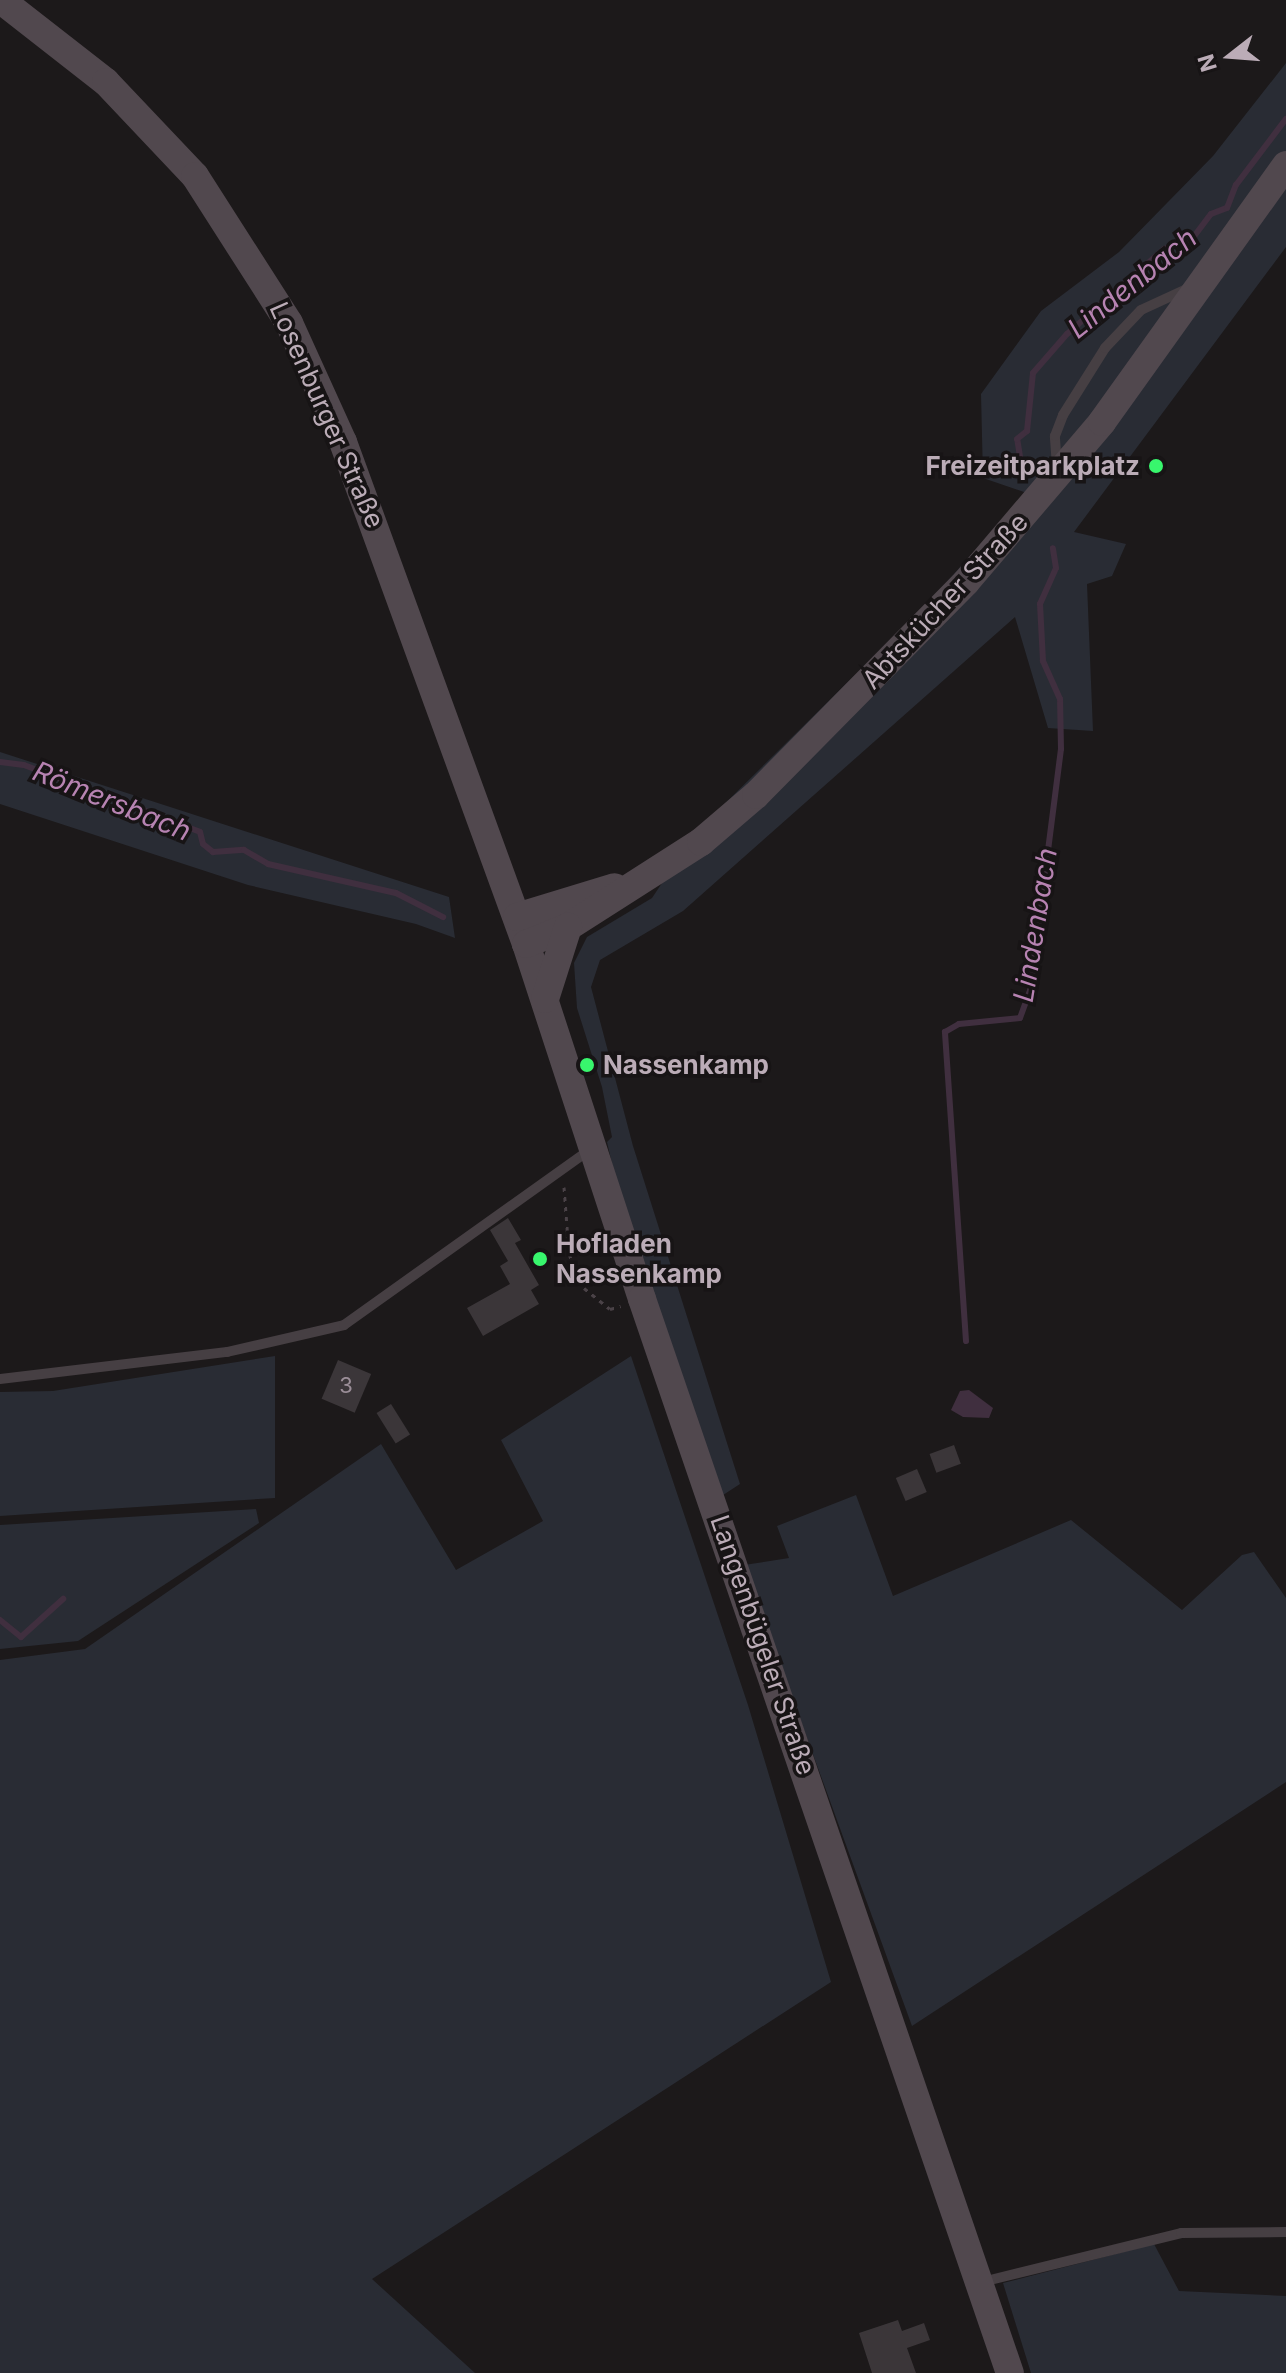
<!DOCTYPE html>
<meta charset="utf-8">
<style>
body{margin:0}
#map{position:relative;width:1286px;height:2373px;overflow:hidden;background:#1c191a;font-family:Inter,sans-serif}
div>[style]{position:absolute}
.green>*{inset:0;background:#292c34}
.water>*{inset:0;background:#402f3f}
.stream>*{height:6px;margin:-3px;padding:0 3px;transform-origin:3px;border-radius:3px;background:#402f3f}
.building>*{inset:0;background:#3b3639;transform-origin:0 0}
.path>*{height:3px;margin-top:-1.5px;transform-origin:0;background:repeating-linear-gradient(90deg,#4a4247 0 4px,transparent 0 10px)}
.lane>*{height:10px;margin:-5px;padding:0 5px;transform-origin:5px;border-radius:5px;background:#463f43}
.secondary>*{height:28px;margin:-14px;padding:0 14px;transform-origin:14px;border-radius:14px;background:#51484e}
.dots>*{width:22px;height:22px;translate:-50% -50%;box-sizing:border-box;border:4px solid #171415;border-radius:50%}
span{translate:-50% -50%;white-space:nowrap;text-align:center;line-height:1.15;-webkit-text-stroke:7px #171415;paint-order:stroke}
.number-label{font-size:22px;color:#9b8e98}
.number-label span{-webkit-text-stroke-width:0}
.street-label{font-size:26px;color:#bbacb7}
.poi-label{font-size:26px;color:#bbacb7;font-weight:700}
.right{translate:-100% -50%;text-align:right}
.left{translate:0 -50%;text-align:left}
.water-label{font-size:28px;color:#b783b2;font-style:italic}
.north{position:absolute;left:1190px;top:16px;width:80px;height:80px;-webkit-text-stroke:6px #171415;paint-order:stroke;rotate:253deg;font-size:22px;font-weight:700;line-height:32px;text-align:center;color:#bbacb7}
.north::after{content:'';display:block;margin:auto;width:28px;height:36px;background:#bbacb7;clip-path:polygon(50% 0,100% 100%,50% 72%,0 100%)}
</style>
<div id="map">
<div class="green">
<i style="clip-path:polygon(1286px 63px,1286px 247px,1074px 532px,1126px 544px,1112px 576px,1087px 584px,1093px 731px,1048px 728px,1015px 617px,683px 911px,600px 960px,591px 987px,633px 1146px,740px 1484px,720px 1497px,623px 1211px,607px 1142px,612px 1137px,602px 1087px,577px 1008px,574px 963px,587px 937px,652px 898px,696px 832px,925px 606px,1027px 493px,983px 478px,981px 394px,1041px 311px,1119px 252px,1213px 156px)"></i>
<i style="clip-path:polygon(0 752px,449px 897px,455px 938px,416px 924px,248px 885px,0 804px)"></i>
<i style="clip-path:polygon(275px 1356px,275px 1498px,0 1516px,0 1392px,53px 1391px)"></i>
<i style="clip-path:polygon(631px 1356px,748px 1705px,831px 1982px,372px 2279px,475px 2373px,0 2373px,0 1660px,85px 1649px,381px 1444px,456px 1570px,543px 1521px,501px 1440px)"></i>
<i style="clip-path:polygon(856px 1495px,893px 1596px,1071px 1520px,1182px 1610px,1242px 1555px,1254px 1552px,1286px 1598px,1286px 1782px,912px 2026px,744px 1565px,789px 1558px,777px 1526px)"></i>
<i style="clip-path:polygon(256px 1509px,259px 1523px,78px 1641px,0 1649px,0 1525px)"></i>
<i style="clip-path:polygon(1154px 2244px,1179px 2291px,1286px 2296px,1286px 2373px,1031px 2373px,1003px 2283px)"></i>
</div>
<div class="water">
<i style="clip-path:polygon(969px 1390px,993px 1408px,989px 1418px,963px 1417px,951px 1410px,960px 1391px)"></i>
</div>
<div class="stream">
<i style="left:1021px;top:463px;width:24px;rotate:-99deg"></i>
<i style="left:1017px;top:439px;width:13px;rotate:-39deg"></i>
<i style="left:1027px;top:431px;width:58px;rotate:-84.1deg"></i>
<i style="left:1033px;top:373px;width:52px;rotate:-48.9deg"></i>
<i style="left:1067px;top:334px;width:129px;rotate:-41.2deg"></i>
<i style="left:1164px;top:249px;width:30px;rotate:-20deg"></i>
<i style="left:1192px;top:239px;width:31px;rotate:-53deg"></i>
<i style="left:1211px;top:214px;width:17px;rotate:-21deg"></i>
<i style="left:1227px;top:208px;width:25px;rotate:-69deg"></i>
<i style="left:1236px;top:185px;width:83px;rotate:-52.9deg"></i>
<i style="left:0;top:762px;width:24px;rotate:7deg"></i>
<i style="left:24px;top:765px;width:188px;rotate:20.8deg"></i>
<i style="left:200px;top:832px;width:12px;rotate:76deg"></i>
<i style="left:203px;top:844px;width:13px;rotate:39deg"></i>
<i style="left:213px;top:852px;width:31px;rotate:-4deg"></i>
<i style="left:244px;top:850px;width:28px;rotate:30deg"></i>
<i style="left:268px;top:864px;width:131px;rotate:12.8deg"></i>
<i style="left:396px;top:893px;width:53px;rotate:27.1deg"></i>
<i style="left:966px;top:1341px;width:310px;rotate:-93.9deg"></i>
<i style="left:945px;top:1032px;width:16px;rotate:-30deg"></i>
<i style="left:959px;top:1024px;width:61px;rotate:-5.6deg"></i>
<i style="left:1020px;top:1018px;width:29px;rotate:-70deg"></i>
<i style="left:1030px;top:991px;width:244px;rotate:-82.7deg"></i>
<i style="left:1061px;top:749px;width:50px;rotate:-91.1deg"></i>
<i style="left:1060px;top:699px;width:42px;rotate:-114.1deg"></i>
<i style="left:1043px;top:661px;width:57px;rotate:-93deg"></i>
<i style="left:1040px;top:604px;width:39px;rotate:-66deg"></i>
<i style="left:1056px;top:568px;width:20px;rotate:-99deg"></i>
<i style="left:0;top:1620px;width:27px;rotate:39deg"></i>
<i style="left:21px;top:1637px;width:57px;rotate:-42.1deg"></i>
</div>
<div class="building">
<i style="clip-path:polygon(508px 1218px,521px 1240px,515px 1243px,539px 1285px,531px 1290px,539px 1304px,483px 1336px,467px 1308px,510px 1284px,500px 1266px,508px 1261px,490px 1230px)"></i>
<i style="left:338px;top:1360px;width:36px;height:42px;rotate:23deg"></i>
<i style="left:391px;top:1404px;width:36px;height:17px;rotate:58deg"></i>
<i style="left:954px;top:1445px;width:20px;height:26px;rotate:70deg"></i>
<i style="left:917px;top:1469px;width:25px;height:23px;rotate:67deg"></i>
<i style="clip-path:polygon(898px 2320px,902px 2331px,924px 2323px,930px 2340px,907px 2348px,916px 2373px,872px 2373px,859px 2333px)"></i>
</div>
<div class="path">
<i style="left:564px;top:1187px;width:67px;rotate:85.7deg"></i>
<i style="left:569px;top:1254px;width:37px;rotate:66deg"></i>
<i style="left:584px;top:1288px;width:33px;rotate:39deg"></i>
<i style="left:610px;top:1309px;width:11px;rotate:-15deg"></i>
</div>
<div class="lane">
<i style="left:1057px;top:467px;width:31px;rotate:-94deg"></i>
<i style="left:1055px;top:436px;width:22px;rotate:-69deg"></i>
<i style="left:1063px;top:415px;width:79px;rotate:-57.9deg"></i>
<i style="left:1105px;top:348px;width:52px;rotate:-46.5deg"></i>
<i style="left:1141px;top:310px;width:55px;rotate:-24.7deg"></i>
<i style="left:0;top:1379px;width:229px;rotate:-6.8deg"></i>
<i style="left:227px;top:1352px;width:120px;rotate:-13deg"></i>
<i style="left:344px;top:1325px;width:301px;rotate:-35.5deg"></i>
<i style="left:982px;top:2282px;width:205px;rotate:-13.8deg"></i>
<i style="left:1181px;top:2233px;width:105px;rotate:-0.5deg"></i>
</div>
<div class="secondary">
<i style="left:1px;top:0;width:133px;rotate:38deg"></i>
<i style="left:106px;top:82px;width:129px;rotate:46.6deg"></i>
<i style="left:195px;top:176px;width:174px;rotate:57.4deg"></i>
<i style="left:289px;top:323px;width:131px;rotate:65.6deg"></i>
<i style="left:343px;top:442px;width:534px;rotate:69.97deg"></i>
<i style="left:526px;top:944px;width:373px;rotate:71.9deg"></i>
<i style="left:642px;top:1299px;width:1135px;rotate:71.09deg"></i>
<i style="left:517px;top:917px;width:102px;rotate:-17deg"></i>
<i style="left:526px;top:944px;width:45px;rotate:-22deg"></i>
<i style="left:568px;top:927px;width:158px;rotate:-32.6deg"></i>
<i style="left:701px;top:842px;width:72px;rotate:-40.5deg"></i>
<i style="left:756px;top:795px;width:299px;rotate:-45.4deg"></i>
<i style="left:966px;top:582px;width:210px;rotate:-49.6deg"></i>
<i style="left:1102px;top:422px;width:316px;rotate:-54.4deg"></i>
<i style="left:545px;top:999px;width:76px;rotate:-72.3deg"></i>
</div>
<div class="dots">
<i style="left:1156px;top:466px;background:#38f66d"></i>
<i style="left:587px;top:1065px;background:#38f66d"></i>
<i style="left:540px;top:1259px;background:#38f66d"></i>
</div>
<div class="number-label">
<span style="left:346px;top:1386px">3</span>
</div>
<div class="street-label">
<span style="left:327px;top:415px;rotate:66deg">Losenburger Straße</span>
<span style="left:945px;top:601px;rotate:-47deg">Abtskücher Straße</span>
<span style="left:763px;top:1645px;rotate:71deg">Langenbügeler Straße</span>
</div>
<div class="poi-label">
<span class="right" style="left:1140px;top:466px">Freizeitparkplatz</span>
<span class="left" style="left:603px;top:1065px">Nassenkamp</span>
<span class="left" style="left:556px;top:1259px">Hofladen<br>Nassenkamp</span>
</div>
<div class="water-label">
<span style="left:1132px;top:283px;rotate:-39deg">Lindenbach</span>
<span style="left:112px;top:801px;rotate:22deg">Römersbach</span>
<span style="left:1035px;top:925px;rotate:-81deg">Lindenbach</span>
</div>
<div class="north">N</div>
</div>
